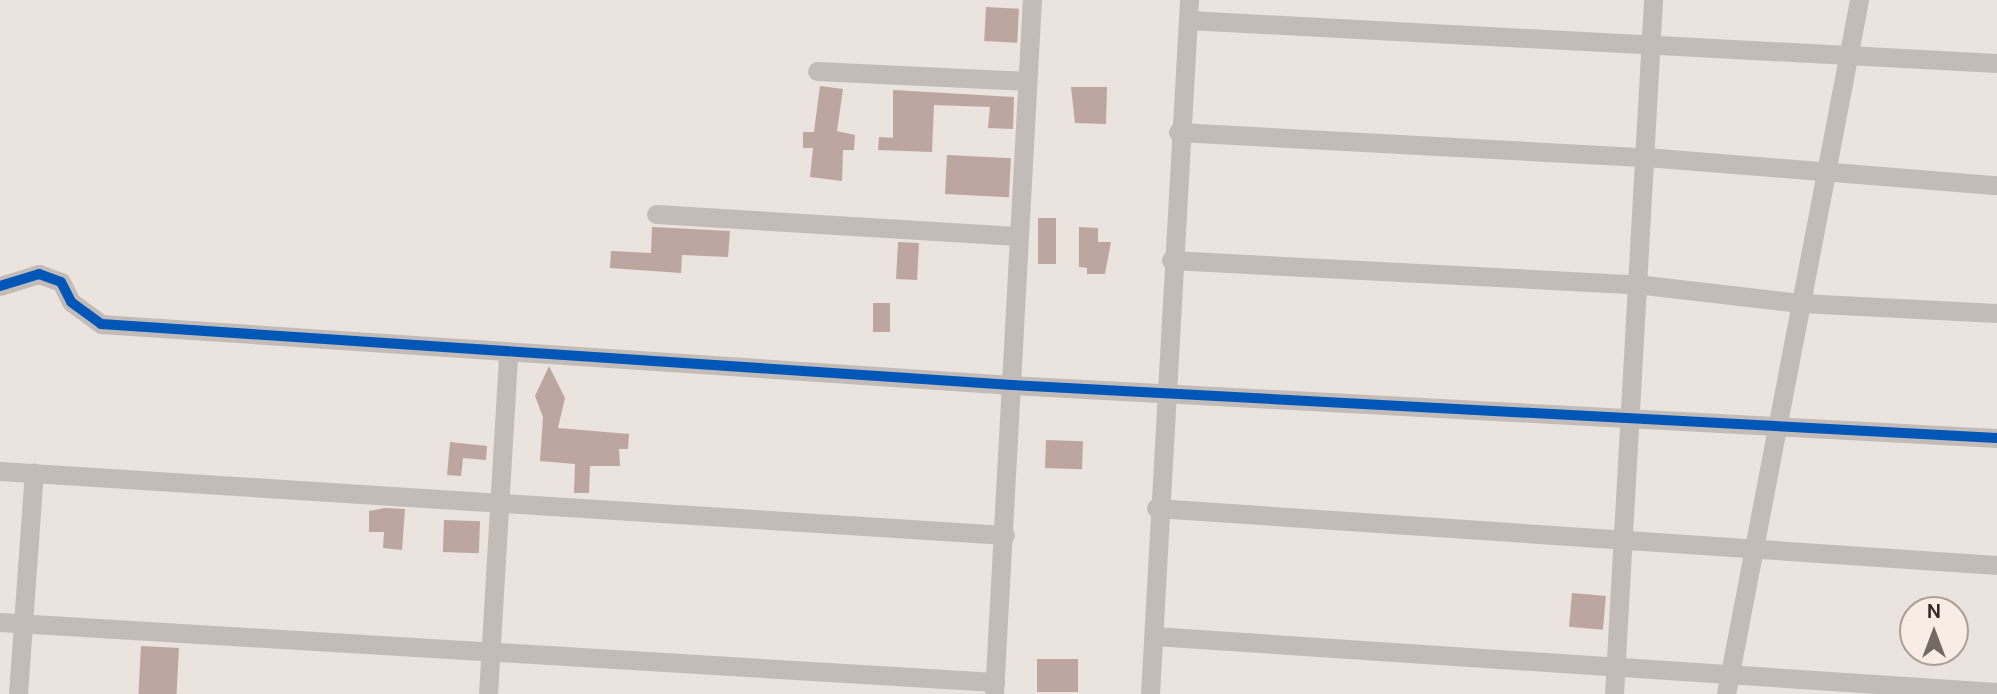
<!DOCTYPE html>
<style>
body{margin:0}
#map{position:relative;width:1997px;height:694px;overflow:hidden;background:#eae3de;font-family:"DM Sans",sans-serif}
div>[style]{position:absolute}
.building>*{inset:0;background:#bda5a0;transform-origin:0 0}
.minor>*{height:19px;margin:-9.5px;padding:0 9.5px;transform-origin:9.5px;border-radius:9.5px;background:#c3bbb7}
.cycleway>*{height:10px;margin:-5px;padding:0 5px;transform-origin:5px;border-radius:5px;background:#0057b8}
span{translate:-50% -50%;white-space:nowrap;text-align:center;line-height:1.15;-webkit-text-stroke:6px #f8ede4;paint-order:stroke}
.north{position:absolute;left:1899px;top:596px;width:70px;height:70px;box-sizing:border-box;background:#f8ede4;border:2px solid #a99f98;border-radius:50%;rotate:0deg;font-size:19px;font-weight:700;line-height:28px;text-align:center;color:#332926}
.north::after{content:'';display:block;margin:auto;width:24px;height:32px;background:#736a66;clip-path:polygon(50% 0,100% 100%,50% 72%,0 100%)}
</style>
<div id="map">
<div class="building">
<i style="left:986px;top:7px;width:33px;height:34px;rotate:3deg"></i>
<i style="clip-path:polygon(820px 86px,843px 89px,837px 131px,855px 135px,854px 150px,843px 150px,842px 181px,810px 177px,813px 148px,803px 148px,803px 132px,814px 132px)"></i>
<i style="clip-path:polygon(1071px 87px,1107px 87px,1106px 124px,1075px 123px)"></i>
<i style="clip-path:polygon(893px 90px,1014px 97px,1013px 129px,988px 128px,990px 107px,934px 105px,932px 152px,878px 150px,879px 137px,893px 138px)"></i>
<i style="left:947px;top:155px;width:64px;height:39px;rotate:3deg"></i>
<i style="left:1038px;top:218px;width:18px;height:46px"></i>
<i style="clip-path:polygon(652px 227px,730px 231px,728px 257px,682px 255px,681px 273px,610px 268px,611px 251px,651px 253px)"></i>
<i style="clip-path:polygon(1079px 227px,1098px 228px,1098px 242px,1111px 242px,1105px 274px,1087px 274px,1087px 268px,1079px 267px)"></i>
<i style="left:898px;top:242px;width:21px;height:37px;rotate:3deg"></i>
<i style="left:873px;top:303px;width:17px;height:29px"></i>
<i style="clip-path:polygon(549px 366px,565px 398px,558px 428px,629px 434px,628px 449px,619px 449px,620px 466px,590px 466px,589px 493px,574px 493px,575px 464px,540px 461px,543px 417px,535px 396px)"></i>
<i style="left:1046px;top:440px;width:37px;height:28px;rotate:2deg"></i>
<i style="clip-path:polygon(450px 442px,487px 446px,486px 460px,463px 458px,461px 476px,447px 475px)"></i>
<i style="clip-path:polygon(385px 508px,405px 509px,402px 550px,383px 548px,384px 532px,369px 532px,369px 511px)"></i>
<i style="left:444px;top:520px;width:36px;height:32px;rotate:2deg"></i>
<i style="left:1572px;top:593px;width:34px;height:34px;rotate:5deg"></i>
<i style="left:141px;top:646px;width:38px;height:48px;rotate:3deg"></i>
<i style="left:1037px;top:659px;width:41px;height:33px"></i>
</div>
<div class="minor">
<i style="left:1188px;top:20px;width:810px;rotate:3.04deg"></i>
<i style="left:817px;top:71px;width:209px;rotate:2.7deg"></i>
<i style="left:1178px;top:132px;width:469px;rotate:3.1deg"></i>
<i style="left:1646px;top:157px;width:352px;rotate:4.6deg"></i>
<i style="left:656px;top:214px;width:362px;rotate:3.5deg"></i>
<i style="left:1171px;top:260px;width:466px;rotate:3deg"></i>
<i style="left:1636px;top:284px;width:166px;rotate:6.6deg"></i>
<i style="left:1801px;top:303px;width:196px;rotate:2.9deg"></i>
<i style="left:0;top:286px;width:41px;rotate:-17.1deg"></i>
<i style="left:39px;top:274px;width:23px;rotate:20deg"></i>
<i style="left:61px;top:282px;width:22px;rotate:63deg"></i>
<i style="left:71px;top:302px;width:37px;rotate:36deg"></i>
<i style="left:101px;top:324px;width:913px;rotate:3.83deg"></i>
<i style="left:1012px;top:385px;width:986px;rotate:3.08deg"></i>
<i style="left:0;top:471px;width:1007px;rotate:3.64deg"></i>
<i style="left:1156px;top:508px;width:843px;rotate:3.88deg"></i>
<i style="left:0;top:622px;width:997px;rotate:3.45deg"></i>
<i style="left:1154px;top:636px;width:845px;rotate:3.8deg"></i>
<i style="left:18px;top:694px;width:222px;rotate:-85.9deg"></i>
<i style="left:488px;top:694px;width:341px;rotate:-86.6deg"></i>
<i style="left:994px;top:694px;width:695px;rotate:-86.87deg"></i>
<i style="left:1150px;top:694px;width:695px;rotate:-86.78deg"></i>
<i style="left:1614px;top:694px;width:695px;rotate:-86.78deg"></i>
<i style="left:1726px;top:694px;width:707px;rotate:-79.15deg"></i>
</div>
<div class="cycleway">
<i style="left:0;top:286px;width:41px;rotate:-17.1deg"></i>
<i style="left:39px;top:274px;width:23px;rotate:20deg"></i>
<i style="left:61px;top:282px;width:22px;rotate:63deg"></i>
<i style="left:71px;top:302px;width:37px;rotate:36deg"></i>
<i style="left:101px;top:324px;width:913px;rotate:3.83deg"></i>
<i style="left:1012px;top:385px;width:986px;rotate:3.08deg"></i>
</div>
<div class="north">N</div>
</div>
